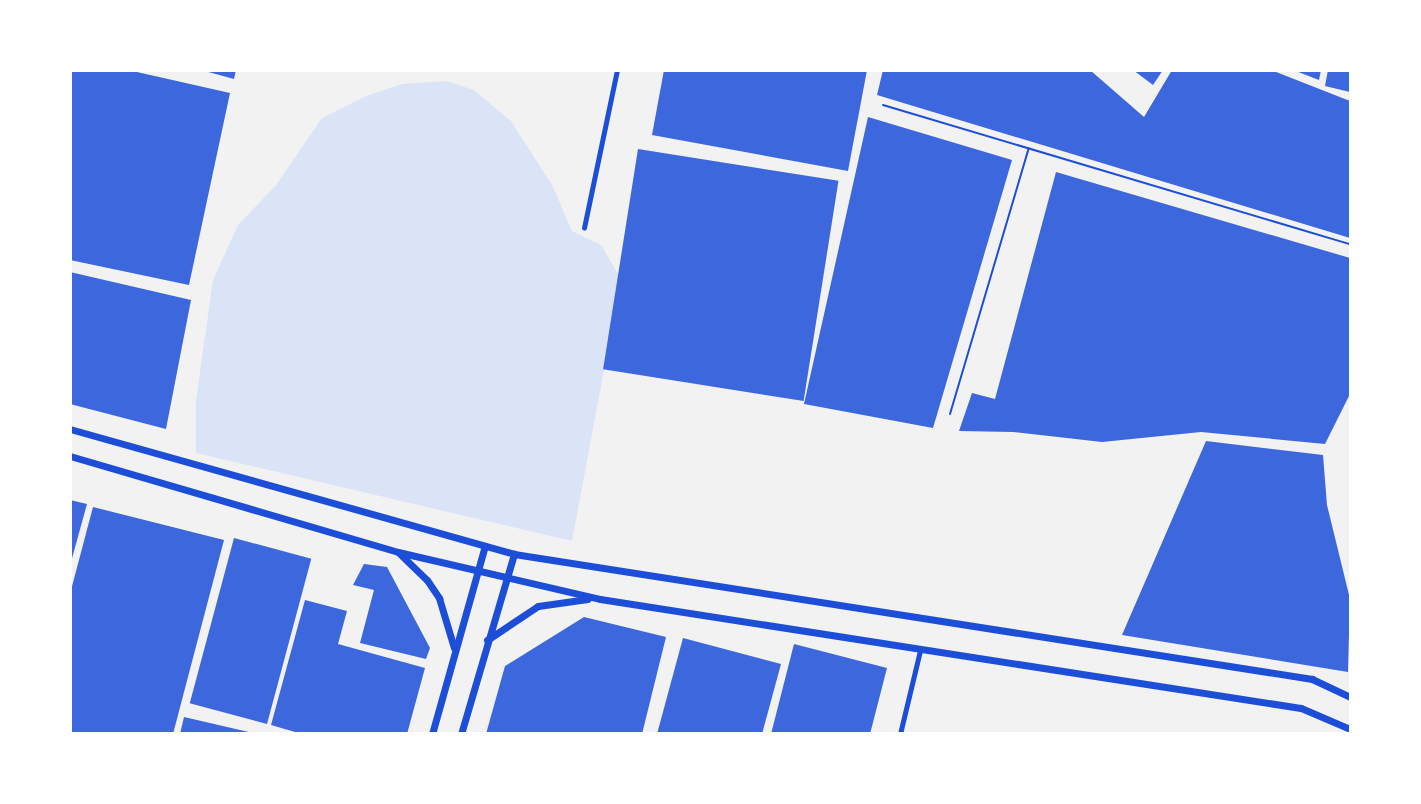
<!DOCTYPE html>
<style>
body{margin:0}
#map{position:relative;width:1421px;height:804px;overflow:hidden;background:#f2f2f2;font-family:Rubik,sans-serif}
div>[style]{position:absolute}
.green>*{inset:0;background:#dbe4f7}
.building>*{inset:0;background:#3d67dc;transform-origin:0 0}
.service>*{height:2px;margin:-1px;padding:0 1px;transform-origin:1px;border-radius:1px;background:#1d4ed8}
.minor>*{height:4.5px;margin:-2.25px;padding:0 2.25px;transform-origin:2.25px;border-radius:2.25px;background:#1d4ed8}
.secondary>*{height:7px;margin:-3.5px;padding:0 3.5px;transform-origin:3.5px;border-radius:3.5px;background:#1d4ed8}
span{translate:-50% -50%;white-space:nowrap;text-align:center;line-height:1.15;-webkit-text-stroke:5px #fff;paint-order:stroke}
.frame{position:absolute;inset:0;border:72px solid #fff;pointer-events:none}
</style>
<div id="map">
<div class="green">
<i style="clip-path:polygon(446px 81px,474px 90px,511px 121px,552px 185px,572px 231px,601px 245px,621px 279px,572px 541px,196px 453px,196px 400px,213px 280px,238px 225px,276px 185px,322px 118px,366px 96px,402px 84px)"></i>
</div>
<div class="building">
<i style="clip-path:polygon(70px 70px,128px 70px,230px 93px,189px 285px,70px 260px)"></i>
<i style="clip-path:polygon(201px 70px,236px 70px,234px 79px)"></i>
<i style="clip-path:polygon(664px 70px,867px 70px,848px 171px,652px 135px)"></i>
<i style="clip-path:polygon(883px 70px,1090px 70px,1144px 117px,1172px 70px,1271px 70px,1350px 101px,1350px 238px,877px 95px)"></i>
<i style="clip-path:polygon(1133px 70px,1163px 70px,1153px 85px)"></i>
<i style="clip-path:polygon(1293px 70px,1321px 70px,1319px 80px)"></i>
<i style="clip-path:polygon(1328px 70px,1350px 70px,1350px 92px,1325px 86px)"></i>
<i style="clip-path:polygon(868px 117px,1012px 160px,933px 428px,804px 404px)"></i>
<i style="left:638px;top:149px;width:203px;height:223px;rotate:9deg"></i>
<i style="clip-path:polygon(1056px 172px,1350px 258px,1350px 394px,1325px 444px,1201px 432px,1102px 442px,1013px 432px,959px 431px,972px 393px,995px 399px)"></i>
<i style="clip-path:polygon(70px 272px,191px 300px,166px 429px,70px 404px)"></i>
<i style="clip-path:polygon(1206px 441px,1323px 455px,1327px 505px,1350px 599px,1348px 672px,1122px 635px)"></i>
<i style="clip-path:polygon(70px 500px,87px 504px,71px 562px,70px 562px)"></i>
<i style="clip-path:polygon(93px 507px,224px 540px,173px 734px,70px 734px,70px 594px)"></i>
<i style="left:234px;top:538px;width:80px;height:171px;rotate:15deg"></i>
<i style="clip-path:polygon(364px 564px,387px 567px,430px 648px,426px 659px,360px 643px,374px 590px,353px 585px)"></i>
<i style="clip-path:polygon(305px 600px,347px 611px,338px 644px,425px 668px,407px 734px,302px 734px,271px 725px)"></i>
<i style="clip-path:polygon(584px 617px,666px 637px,642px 734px,486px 734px,505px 666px)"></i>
<i style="clip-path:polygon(683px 638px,781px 664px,762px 734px,657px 734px)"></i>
<i style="clip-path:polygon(794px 644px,887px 668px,870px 734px,771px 734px)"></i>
<i style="clip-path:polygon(184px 717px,253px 733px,253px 734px,180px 734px)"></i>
</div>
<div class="service">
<i style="left:883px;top:105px;width:487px;rotate:16.6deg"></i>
<i style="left:950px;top:414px;width:277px;rotate:-73.5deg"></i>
</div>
<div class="minor">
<i style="left:584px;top:228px;width:161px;rotate:-78.2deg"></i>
<i style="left:900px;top:734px;width:85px;rotate:-76.5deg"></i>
</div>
<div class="secondary">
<i style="left:70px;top:429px;width:461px;rotate:15.7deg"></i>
<i style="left:514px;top:554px;width:808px;rotate:8.9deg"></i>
<i style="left:1312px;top:679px;width:42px;rotate:25.3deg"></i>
<i style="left:70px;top:456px;width:342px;rotate:16.3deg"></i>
<i style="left:398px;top:552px;width:207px;rotate:13.1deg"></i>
<i style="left:600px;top:599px;width:709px;rotate:8.84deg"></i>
<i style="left:1301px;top:708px;width:53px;rotate:23.2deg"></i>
<i style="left:400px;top:554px;width:37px;rotate:44deg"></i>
<i style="left:427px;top:580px;width:22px;rotate:56deg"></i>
<i style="left:439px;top:598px;width:52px;rotate:73.3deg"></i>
<i style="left:487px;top:640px;width:61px;rotate:-33.7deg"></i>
<i style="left:538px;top:606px;width:50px;rotate:-8deg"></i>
<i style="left:432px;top:734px;width:195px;rotate:-74.3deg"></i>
<i style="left:461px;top:734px;width:188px;rotate:-73.6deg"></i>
</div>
<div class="frame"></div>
</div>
